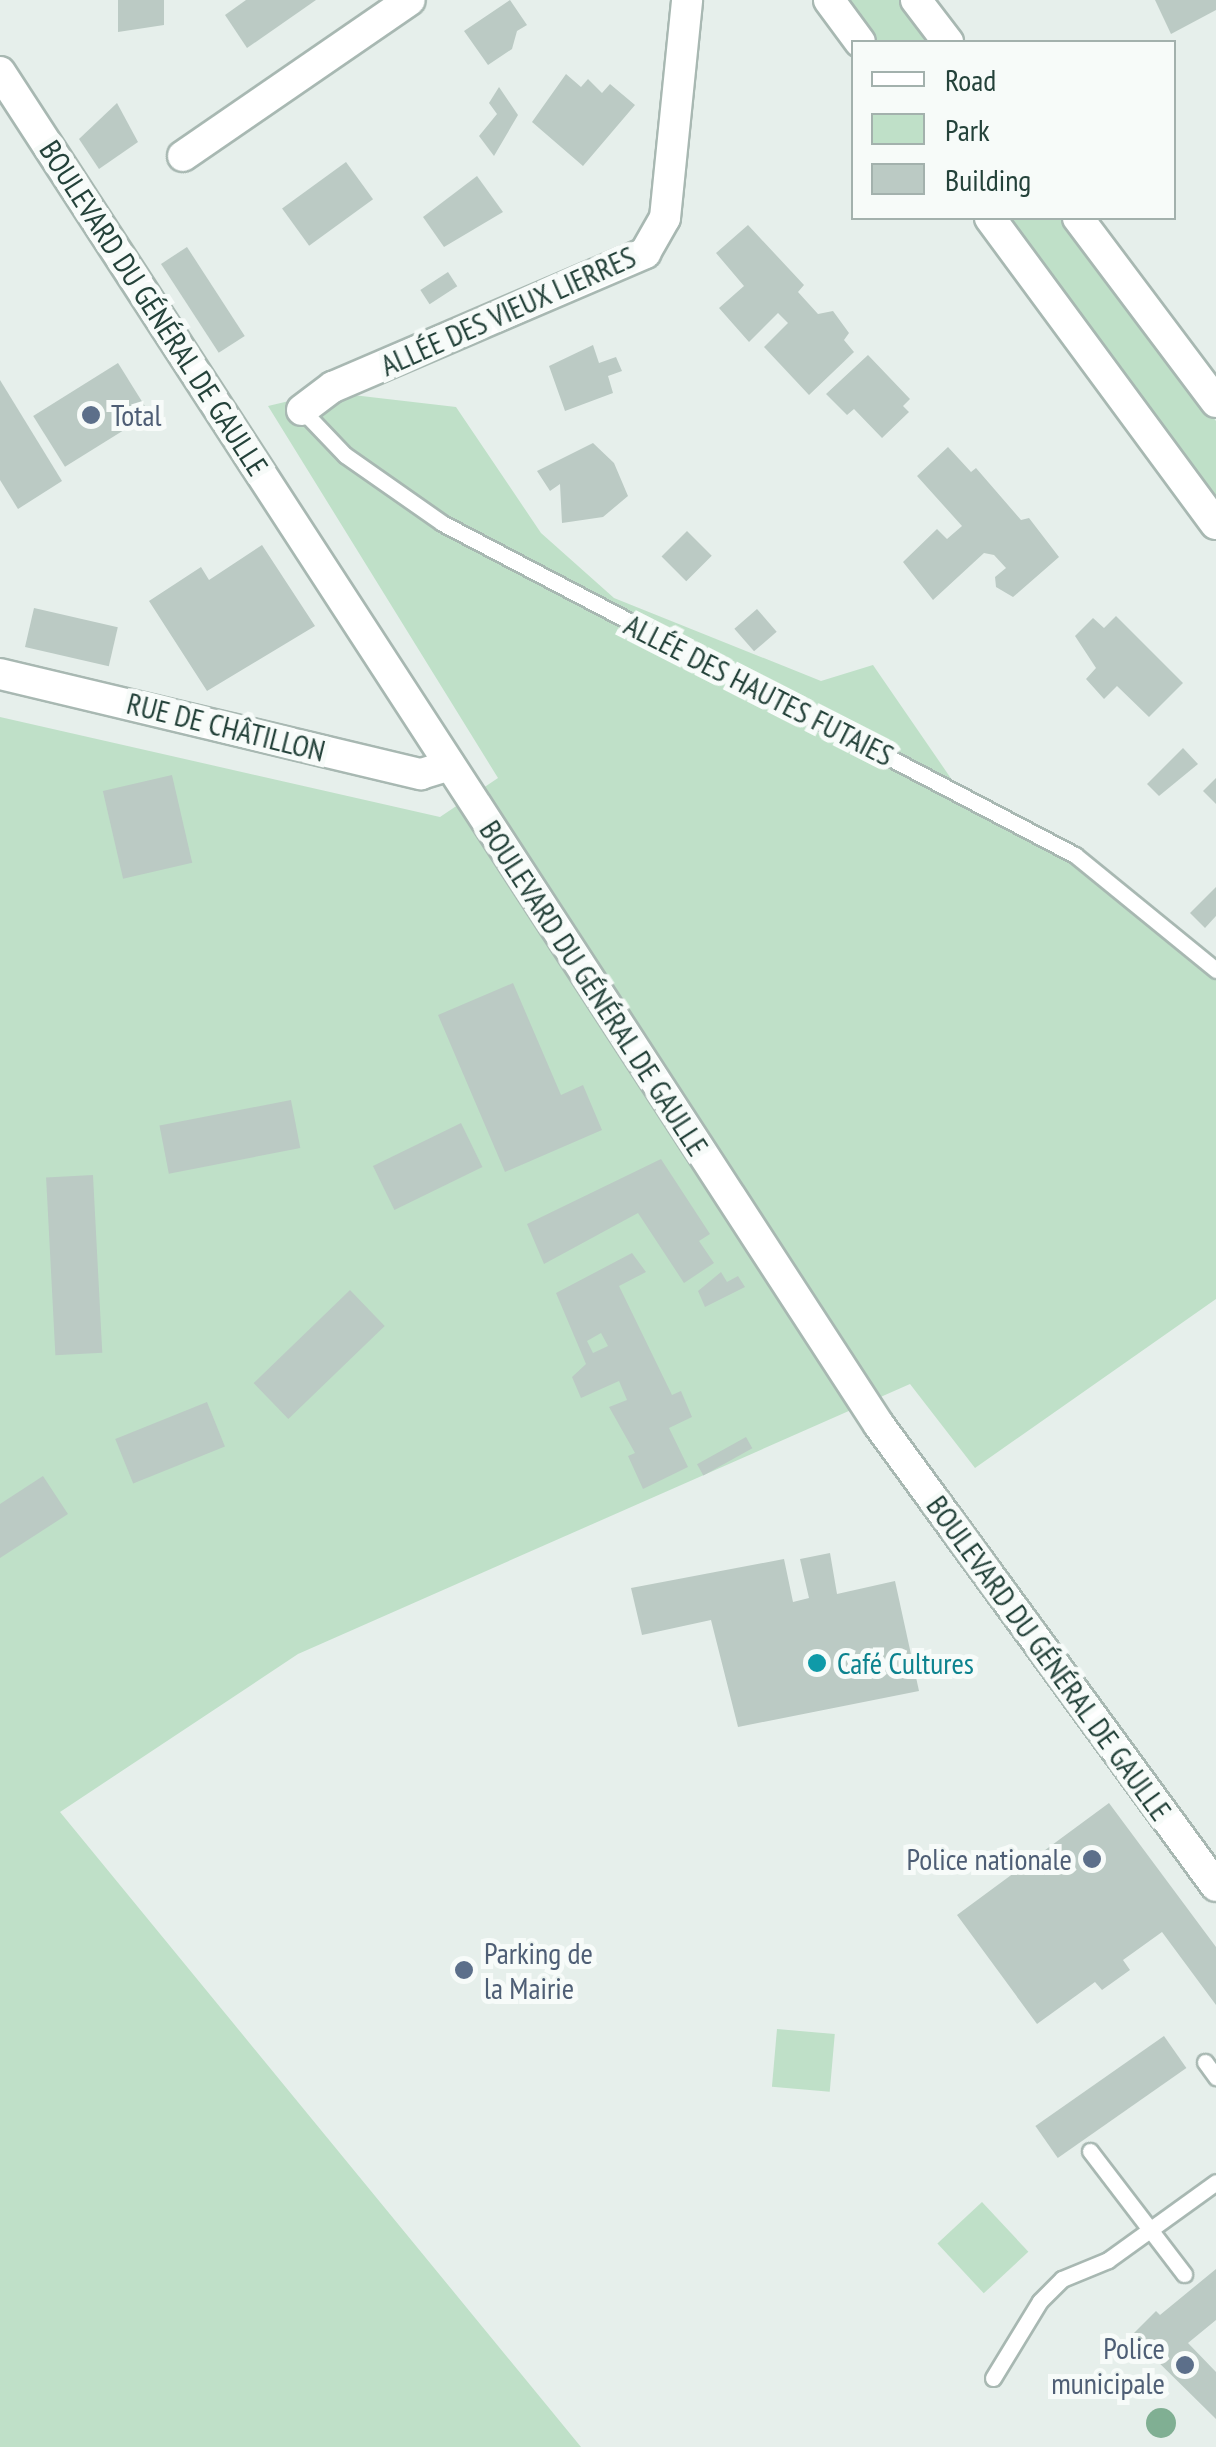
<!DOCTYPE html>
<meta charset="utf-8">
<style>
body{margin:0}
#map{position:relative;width:1216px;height:2447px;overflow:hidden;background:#e6efeb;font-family:"PT Sans Narrow",sans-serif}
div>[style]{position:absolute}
.green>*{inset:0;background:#bfe0c8;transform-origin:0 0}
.building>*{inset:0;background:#bbcac4;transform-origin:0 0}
.roads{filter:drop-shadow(2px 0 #a8b8b2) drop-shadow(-2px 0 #a8b8b2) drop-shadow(0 2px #a8b8b2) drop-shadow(0 -2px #a8b8b2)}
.lane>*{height:15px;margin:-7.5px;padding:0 7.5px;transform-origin:7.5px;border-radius:7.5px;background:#fff}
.street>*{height:30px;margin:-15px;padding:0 15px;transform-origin:15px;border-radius:15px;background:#fff}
.secondary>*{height:30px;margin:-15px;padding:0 15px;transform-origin:15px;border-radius:15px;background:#fff}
.trees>*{width:30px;height:30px;margin:-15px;border-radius:50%;background:#80af93}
.dots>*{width:28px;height:28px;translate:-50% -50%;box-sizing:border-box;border:5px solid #f7fbf9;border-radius:50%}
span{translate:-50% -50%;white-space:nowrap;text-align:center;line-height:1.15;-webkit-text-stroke:10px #f7fbf9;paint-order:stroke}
.street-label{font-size:30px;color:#24423a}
.service-label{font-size:30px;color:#4e5e75}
.left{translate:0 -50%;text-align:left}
.right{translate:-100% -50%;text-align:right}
.culture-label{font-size:30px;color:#0d838f}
.legend{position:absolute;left:851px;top:40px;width:325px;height:180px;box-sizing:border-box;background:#f7fbf9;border:2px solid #a3b1ad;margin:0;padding:12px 18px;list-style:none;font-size:30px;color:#24423a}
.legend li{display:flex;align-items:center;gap:20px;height:50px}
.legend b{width:50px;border:2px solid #a3b1ad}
</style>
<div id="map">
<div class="green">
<i style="clip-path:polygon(842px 0,903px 0,934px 42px,873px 42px)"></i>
<i style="clip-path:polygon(1002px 218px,1065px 218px,1216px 421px,1216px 507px)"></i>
<i style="clip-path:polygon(327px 392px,456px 407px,541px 533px,614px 598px,821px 681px,873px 665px,961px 793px,1075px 855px,1216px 970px,1216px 1299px,975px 1468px,910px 1384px,298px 1654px,60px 1812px,581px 2447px,0 2447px,0 717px,440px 817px,498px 778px,268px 406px)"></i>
<i style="left:777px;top:2029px;width:58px;height:58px;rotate:5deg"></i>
<i style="left:982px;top:2202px;width:68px;height:61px;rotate:47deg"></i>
</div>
<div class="building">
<i style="clip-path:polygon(118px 0,164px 0,164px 25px,118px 32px)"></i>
<i style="clip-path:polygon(246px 0,316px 0,247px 48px,225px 15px)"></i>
<i style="clip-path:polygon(510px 0,527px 25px,517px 31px,512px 49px,488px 65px,464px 31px)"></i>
<i style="clip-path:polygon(1155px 0,1216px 0,1216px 10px,1171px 34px)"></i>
<i style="clip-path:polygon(566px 74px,581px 87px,588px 79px,602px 93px,610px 84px,635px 105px,583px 166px,532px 122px)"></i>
<i style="clip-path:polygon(499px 87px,518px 115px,494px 156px,479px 136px,497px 114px,489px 103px)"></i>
<i style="clip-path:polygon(117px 103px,138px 142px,99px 169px,79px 139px)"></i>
<i style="left:346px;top:162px;width:46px;height:79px;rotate:54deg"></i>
<i style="clip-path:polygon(477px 176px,503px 212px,444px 247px,423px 217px)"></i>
<i style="clip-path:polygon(748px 225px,804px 285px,798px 292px,818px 314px,833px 311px,849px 333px,844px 340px,854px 352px,809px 395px,764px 347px,788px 323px,778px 313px,749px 342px,719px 308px,744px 286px,716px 253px)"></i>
<i style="left:187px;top:247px;width:106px;height:31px;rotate:57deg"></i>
<i style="left:448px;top:272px;width:17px;height:33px;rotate:57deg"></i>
<i style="clip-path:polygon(593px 345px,599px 363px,616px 357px,622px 371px,608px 376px,613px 393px,565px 411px,549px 366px)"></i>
<i style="clip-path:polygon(868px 355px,910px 399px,903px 406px,909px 412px,882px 438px,854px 409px,847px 415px,826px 394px)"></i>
<i style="left:118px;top:363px;width:60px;height:100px;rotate:58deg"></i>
<i style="clip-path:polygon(0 380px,62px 481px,18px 509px,0 480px)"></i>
<i style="clip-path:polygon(593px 443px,614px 463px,628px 496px,603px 517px,562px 523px,560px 484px,550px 491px,537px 471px)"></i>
<i style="clip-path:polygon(948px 447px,971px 472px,976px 468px,1021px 520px,1029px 518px,1059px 557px,1013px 597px,996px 587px,995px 577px,1006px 568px,994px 555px,984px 553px,933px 600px,903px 562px,937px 529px,947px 539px,962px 526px,917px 476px)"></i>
<i style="left:687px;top:531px;width:35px;height:36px;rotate:45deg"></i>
<i style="clip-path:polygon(262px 545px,315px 626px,207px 691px,149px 601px,201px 567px,209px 580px)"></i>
<i style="left:34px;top:608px;width:86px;height:40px;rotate:13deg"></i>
<i style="left:757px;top:609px;width:30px;height:30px;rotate:49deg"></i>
<i style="clip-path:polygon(1116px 616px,1183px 683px,1149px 717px,1117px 686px,1104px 699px,1086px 679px,1096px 668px,1075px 636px,1093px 618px,1104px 628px)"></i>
<i style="clip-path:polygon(1183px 748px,1198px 764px,1159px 796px,1147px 784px)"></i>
<i style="left:172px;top:775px;width:90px;height:71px;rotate:77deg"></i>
<i style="clip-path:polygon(1216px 778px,1216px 804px,1203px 791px)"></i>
<i style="clip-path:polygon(1216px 887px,1216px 916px,1205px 928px,1190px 913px)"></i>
<i style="clip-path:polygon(513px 983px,561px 1095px,583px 1085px,602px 1130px,505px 1172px,438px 1015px)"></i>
<i style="left:291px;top:1100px;width:49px;height:134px;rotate:79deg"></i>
<i style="left:461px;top:1123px;width:49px;height:98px;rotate:64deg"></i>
<i style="clip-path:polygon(661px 1159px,710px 1234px,699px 1241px,714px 1263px,684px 1283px,638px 1213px,544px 1264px,527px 1224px)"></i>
<i style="left:93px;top:1175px;width:178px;height:47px;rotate:87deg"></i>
<i style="clip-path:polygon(evenodd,632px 1253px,646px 1272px,619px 1286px,672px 1395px,681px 1391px,692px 1417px,669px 1428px,688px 1467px,643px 1489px,628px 1456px,635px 1453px,609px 1407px,627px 1400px,619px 1381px,581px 1398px,572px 1377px,586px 1364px,556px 1293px,632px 1253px,601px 1333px,608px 1346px,593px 1353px,587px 1341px,601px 1333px)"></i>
<i style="clip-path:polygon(721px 1272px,727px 1282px,738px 1276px,745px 1287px,705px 1307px,698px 1291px)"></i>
<i style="left:350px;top:1290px;width:50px;height:134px;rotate:46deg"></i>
<i style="left:207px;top:1402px;width:48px;height:99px;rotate:68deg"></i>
<i style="left:746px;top:1437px;width:13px;height:56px;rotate:61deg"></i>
<i style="clip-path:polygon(43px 1476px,68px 1514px,0 1558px,0 1504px)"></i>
<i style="clip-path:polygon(830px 1553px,837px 1594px,895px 1581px,919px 1691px,738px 1727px,711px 1620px,642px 1635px,631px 1588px,784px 1559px,793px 1602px,809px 1598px,800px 1559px)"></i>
<i style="clip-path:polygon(1109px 1803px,1216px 1947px,1216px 2005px,1162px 1932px,1123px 1960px,1130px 1970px,1102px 1990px,1095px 1982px,1037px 2024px,957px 1915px)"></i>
<i style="left:1164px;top:2036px;width:39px;height:157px;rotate:55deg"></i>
<i style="clip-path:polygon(1216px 2269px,1216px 2320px,1188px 2343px,1216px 2372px,1216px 2419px,1144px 2348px,1133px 2358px,1121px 2346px,1156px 2311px,1160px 2315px)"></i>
</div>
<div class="roads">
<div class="lane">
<i style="left:302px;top:410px;width:62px;rotate:46.3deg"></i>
<i style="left:345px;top:455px;width:118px;rotate:35deg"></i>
<i style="left:442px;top:523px;width:715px;rotate:27.68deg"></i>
<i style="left:1075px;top:855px;width:182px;rotate:39.2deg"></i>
<i style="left:1205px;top:2062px;width:19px;rotate:54deg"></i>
<i style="left:1090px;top:2151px;width:155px;rotate:52.6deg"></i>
<i style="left:993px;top:2378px;width:90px;rotate:-58.6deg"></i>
<i style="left:1040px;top:2301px;width:31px;rotate:-45deg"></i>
<i style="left:1062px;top:2279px;width:50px;rotate:-22.4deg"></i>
<i style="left:1108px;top:2260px;width:133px;rotate:-35.8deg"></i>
</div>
<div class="street">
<i style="left:829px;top:0;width:52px;rotate:53.6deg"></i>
<i style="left:916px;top:0;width:53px;rotate:52.7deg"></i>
<i style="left:183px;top:156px;width:275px;rotate:-34.5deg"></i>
<i style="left:990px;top:218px;width:380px;rotate:53.6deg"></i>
<i style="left:1078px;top:218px;width:230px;rotate:53.1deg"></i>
<i style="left:302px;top:410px;width:39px;rotate:-37deg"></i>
<i style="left:333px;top:387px;width:340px;rotate:-23.2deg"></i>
<i style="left:645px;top:253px;width:40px;rotate:-60.3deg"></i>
<i style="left:665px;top:218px;width:219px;rotate:-84.2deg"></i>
<i style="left:0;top:674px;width:433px;rotate:13.4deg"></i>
<i style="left:421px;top:774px;width:30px;rotate:-17deg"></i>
</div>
<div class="secondary">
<i style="left:0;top:72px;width:1613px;rotate:56.99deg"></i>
<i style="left:879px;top:1425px;width:571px;rotate:53.83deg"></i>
</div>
</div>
<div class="trees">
<i style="left:1161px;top:2423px"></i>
</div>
<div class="dots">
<i style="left:91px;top:415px;background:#5c6f8a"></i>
<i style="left:817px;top:1663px;background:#0f9aa8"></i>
<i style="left:1092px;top:1859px;background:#5c6f8a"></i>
<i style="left:464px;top:1970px;background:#5c6f8a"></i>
<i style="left:1185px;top:2365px;background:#5c6f8a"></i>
</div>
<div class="street-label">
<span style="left:154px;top:308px;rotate:57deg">BOULEVARD DU GÉNÉRAL DE GAULLE</span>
<span style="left:508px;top:311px;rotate:-24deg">ALLÉE DES VIEUX LIERRES</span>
<span style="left:759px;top:690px;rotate:27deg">ALLÉE DES HAUTES FUTAIES</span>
<span style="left:226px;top:727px;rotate:14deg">RUE DE CHÂTILLON</span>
<span style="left:594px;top:988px;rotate:57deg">BOULEVARD DU GÉNÉRAL DE GAULLE</span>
<span style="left:1049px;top:1658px;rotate:54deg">BOULEVARD DU GÉNÉRAL DE GAULLE</span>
</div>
<div class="service-label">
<span class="left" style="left:111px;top:415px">Total</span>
<span class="right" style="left:1072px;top:1859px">Police nationale</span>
<span class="left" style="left:484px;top:1970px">Parking de<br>la Mairie</span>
<span class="right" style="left:1165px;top:2365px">Police<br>municipale</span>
</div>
<div class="culture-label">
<span class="left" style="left:837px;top:1663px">Café Cultures</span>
</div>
<ul class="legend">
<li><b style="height:12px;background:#fff"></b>Road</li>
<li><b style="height:28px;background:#bfe0c8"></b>Park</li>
<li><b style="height:28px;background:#bbcac4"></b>Building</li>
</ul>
</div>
